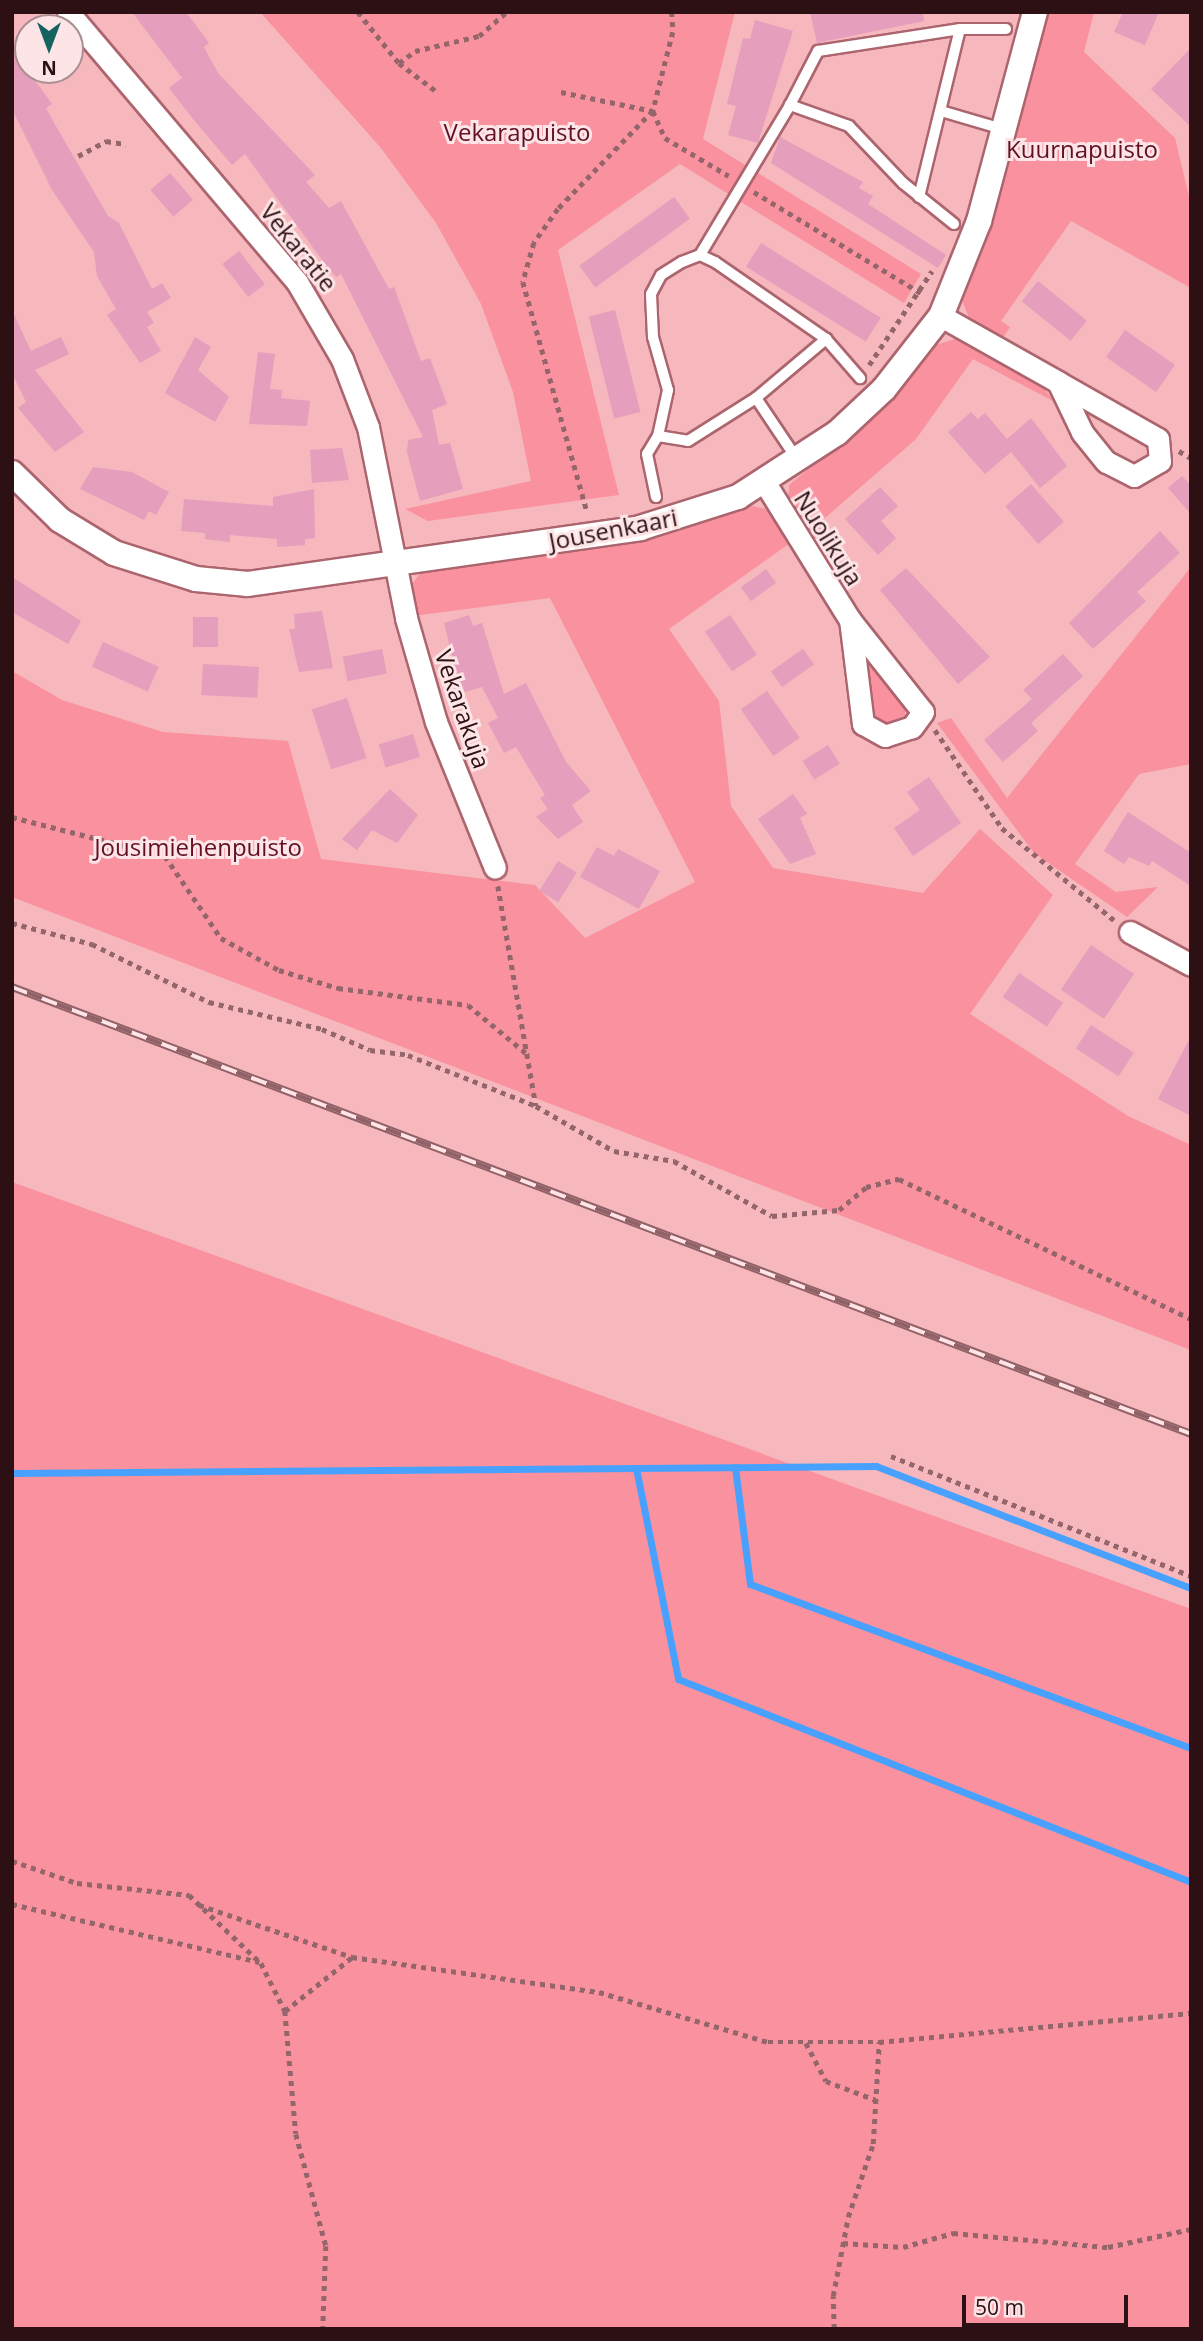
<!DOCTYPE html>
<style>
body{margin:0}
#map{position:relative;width:1203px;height:2341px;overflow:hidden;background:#f6b7bd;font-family:"Open Sans",sans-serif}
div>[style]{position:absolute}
.green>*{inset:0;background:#f9919e}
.stream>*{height:7px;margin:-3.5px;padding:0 3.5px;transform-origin:3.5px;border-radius:3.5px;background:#48a1fe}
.building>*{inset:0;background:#e59ebc;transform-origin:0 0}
.path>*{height:4.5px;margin-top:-2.25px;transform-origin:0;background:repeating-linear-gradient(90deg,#94666b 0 5px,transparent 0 10px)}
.roads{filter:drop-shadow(2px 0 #ac656e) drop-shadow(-2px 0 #ac656e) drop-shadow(0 2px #ac656e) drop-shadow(0 -2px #ac656e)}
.service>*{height:10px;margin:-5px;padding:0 5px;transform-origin:5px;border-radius:5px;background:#fff}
.minor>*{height:21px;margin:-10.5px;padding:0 10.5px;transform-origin:10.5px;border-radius:10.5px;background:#fff}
.tertiary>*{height:24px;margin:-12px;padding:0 12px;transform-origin:12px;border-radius:12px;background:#fff}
.rail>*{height:8px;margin-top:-4px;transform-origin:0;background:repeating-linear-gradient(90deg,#fde4e6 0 16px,#906267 0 32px);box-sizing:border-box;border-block:2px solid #906267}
span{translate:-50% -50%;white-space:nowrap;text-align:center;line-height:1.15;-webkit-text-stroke:6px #fde4e6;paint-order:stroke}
.park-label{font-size:24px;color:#631025}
.street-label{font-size:24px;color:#2c1014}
.frame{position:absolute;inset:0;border:14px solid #2c1014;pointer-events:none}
.north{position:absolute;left:14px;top:14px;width:70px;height:70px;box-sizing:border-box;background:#fde4e6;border:2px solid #a98f92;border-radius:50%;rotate:180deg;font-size:19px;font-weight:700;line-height:28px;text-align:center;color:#2c1014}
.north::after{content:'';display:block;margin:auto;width:24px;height:32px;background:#146361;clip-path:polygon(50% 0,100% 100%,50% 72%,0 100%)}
.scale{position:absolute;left:962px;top:2295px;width:166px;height:32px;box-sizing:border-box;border:4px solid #2c1014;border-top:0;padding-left:9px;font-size:21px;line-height:24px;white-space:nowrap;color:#2c1014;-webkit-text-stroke:5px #fde4e6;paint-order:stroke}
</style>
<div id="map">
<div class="green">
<i style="clip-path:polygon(260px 12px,735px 12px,703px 139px,921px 274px,904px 303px,680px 164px,558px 250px,619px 495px,428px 521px,405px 509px,531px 481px,513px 392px,481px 304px,436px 223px,381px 148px)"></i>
<i style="clip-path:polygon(1044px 12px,1094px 12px,1084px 52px,1175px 138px,1191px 205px,1191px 288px,1071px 221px,1001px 321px,1010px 327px,1002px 339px,971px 323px,962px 300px)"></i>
<i style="clip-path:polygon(962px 337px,1037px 378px,1053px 401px,973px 359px,916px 439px,818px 524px,848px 569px,834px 574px,788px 504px,789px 485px,843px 441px,932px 346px)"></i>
<i style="clip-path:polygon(747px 505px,766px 509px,793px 541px,669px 629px,719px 701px,731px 806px,773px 868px,923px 893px,980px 829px,1053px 895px,970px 1014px,1128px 1116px,1191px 1145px,1191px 1350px,12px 897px,12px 671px,62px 700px,163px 732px,288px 741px,321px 859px,535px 885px,585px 938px,695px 882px,550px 598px,413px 616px,409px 588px,422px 571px,664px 533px)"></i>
<i style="clip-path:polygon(1191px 567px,1191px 764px,1139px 774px,1075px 864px,1116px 892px,1158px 887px,1127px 917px,1034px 853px,937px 723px,951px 718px,1007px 798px)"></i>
<i style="clip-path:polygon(863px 643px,905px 705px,905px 720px,887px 731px,870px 724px)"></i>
<i style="clip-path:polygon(12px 1182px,1191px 1609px,1191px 2329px,12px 2329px)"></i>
</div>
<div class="stream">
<i style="left:735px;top:1467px;width:118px;rotate:82.7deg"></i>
<i style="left:750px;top:1584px;width:471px;rotate:20.4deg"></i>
<i style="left:636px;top:1468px;width:215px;rotate:78.7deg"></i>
<i style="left:678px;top:1679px;width:552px;rotate:21.59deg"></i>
<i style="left:12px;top:1473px;width:864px;rotate:-0.46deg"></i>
<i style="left:876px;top:1466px;width:338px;rotate:21.2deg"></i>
</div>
<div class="building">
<i style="clip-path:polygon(132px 12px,186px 12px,209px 43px,204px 47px,218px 73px,315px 175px,306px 182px,329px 208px,341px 201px,389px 289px,394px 287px,421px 361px,430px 358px,447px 404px,432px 410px,439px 445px,450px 443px,463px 489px,420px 501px,407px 452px,408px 440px,423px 437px,341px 274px,336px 277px,325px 264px,245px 154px,232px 165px,193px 119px,169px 88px,182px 78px)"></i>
<i style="clip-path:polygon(810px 12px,923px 12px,924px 21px,817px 43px)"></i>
<i style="clip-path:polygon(1123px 12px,1159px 12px,1145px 45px,1114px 32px)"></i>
<i style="clip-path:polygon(755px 20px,793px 31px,758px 143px,728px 135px,736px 106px,727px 104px,743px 38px,750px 39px)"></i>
<i style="clip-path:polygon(1191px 48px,1191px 127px,1151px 89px)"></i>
<i style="clip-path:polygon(12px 49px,52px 104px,46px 108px,53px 121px,108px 216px,119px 223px,152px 289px,162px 283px,171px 298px,147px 312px,154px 323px,147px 327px,161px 351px,140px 363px,107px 315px,116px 309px,97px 276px,94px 252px,52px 190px,12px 109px)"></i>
<i style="clip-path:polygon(780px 137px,863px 182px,859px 188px,873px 196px,868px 204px,946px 255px,938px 268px,771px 163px)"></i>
<i style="left:170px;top:173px;width:35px;height:26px;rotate:49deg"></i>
<i style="left:674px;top:197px;width:27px;height:117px;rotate:54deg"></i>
<i style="left:761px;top:243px;width:141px;height:28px;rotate:32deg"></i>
<i style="left:239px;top:251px;width:42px;height:21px;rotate:52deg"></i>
<i style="left:1038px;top:281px;width:63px;height:26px;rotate:39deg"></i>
<i style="clip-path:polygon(12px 310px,31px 351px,61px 337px,69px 354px,35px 370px,84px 432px,55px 452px,18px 408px,26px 402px,12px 373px)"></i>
<i style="left:615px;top:310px;width:105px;height:27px;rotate:76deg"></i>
<i style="left:1125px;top:330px;width:61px;height:33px;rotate:35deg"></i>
<i style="clip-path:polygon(195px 337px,211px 347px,198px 370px,229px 397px,215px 422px,165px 393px)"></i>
<i style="clip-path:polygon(258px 352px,275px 354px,270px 389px,282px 390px,281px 398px,310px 401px,307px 426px,249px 424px)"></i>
<i style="clip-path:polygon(971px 412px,978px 419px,985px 413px,1007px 439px,1031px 418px,1067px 466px,1040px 488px,1011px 452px,985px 474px,948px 432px)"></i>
<i style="clip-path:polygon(342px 448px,349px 480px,312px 483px,310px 450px)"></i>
<i style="clip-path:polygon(93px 467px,132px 472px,169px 492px,156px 515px,149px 511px,144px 520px,80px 489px)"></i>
<i style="clip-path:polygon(1182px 476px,1191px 486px,1191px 514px,1168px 488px)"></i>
<i style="left:1031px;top:484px;width:50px;height:34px;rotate:49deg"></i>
<i style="clip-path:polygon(880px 487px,898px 506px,881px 521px,896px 538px,878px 555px,845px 519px)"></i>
<i style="clip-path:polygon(314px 489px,315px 538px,305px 539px,305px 545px,277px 547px,277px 539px,230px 535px,230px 542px,205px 539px,205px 533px,181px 531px,184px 499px,273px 506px,273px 497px)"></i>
<i style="clip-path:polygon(1160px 531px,1180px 553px,1137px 592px,1146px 601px,1093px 649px,1069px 623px)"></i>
<i style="clip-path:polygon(906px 568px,990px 657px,958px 684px,880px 590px)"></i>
<i style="left:766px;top:569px;width:17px;height:31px;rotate:54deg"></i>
<i style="clip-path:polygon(12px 577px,81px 621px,68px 644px,12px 612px)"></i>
<i style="clip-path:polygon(322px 611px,333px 668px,299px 672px,289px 629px,295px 629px,294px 614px)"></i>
<i style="clip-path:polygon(469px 615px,473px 626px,482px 623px,504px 694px,526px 683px,566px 762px,591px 791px,572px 805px,583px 822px,558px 839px,536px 817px,548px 809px,540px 798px,545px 795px,516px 747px,504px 753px,488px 723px,498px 718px,482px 687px,461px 693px,444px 623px)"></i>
<i style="left:730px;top:615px;width:48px;height:30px;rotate:56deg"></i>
<i style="left:193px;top:617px;width:25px;height:30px"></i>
<i style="left:103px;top:642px;width:61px;height:27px;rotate:24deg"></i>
<i style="left:382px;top:649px;width:25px;height:40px;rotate:79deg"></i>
<i style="left:803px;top:649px;width:19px;height:39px;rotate:55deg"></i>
<i style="clip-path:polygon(1063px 654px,1083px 676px,1031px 723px,1038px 731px,1003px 762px,984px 740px,1032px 699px,1023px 690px)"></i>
<i style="left:203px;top:664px;width:56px;height:31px;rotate:3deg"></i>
<i style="left:767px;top:691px;width:57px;height:32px;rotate:55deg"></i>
<i style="left:347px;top:698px;width:63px;height:37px;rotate:72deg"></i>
<i style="left:413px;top:734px;width:24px;height:36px;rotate:73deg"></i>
<i style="left:828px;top:745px;width:22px;height:30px;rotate:58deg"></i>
<i style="clip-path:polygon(929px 777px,961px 823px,913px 856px,894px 828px,920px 810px,907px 792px)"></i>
<i style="clip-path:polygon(390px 789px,418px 815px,397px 843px,372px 830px,357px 850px,342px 839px)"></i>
<i style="clip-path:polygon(793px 794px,807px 814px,800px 818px,816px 854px,790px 864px,758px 819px)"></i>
<i style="clip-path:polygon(1128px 812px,1191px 853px,1191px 886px,1152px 861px,1149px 866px,1129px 857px,1124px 864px,1104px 851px)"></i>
<i style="clip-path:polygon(597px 847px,614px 856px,618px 849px,660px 871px,639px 909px,580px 877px)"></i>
<i style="left:558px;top:861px;width:22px;height:35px;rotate:32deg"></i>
<i style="left:1091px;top:945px;width:52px;height:54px;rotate:34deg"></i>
<i style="left:1019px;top:973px;width:53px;height:29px;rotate:34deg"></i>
<i style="left:1091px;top:1025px;width:51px;height:28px;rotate:33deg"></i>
<i style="clip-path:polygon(1191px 1036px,1191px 1116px,1158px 1099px)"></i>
</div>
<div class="path">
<i style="left:358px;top:12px;width:65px;rotate:51.2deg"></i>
<i style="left:399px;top:63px;width:46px;rotate:37.1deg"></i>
<i style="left:672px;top:12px;width:20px;rotate:87deg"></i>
<i style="left:673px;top:32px;width:81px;rotate:104.2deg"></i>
<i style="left:653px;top:111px;width:30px;rotate:66deg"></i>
<i style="left:665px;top:138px;width:74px;rotate:30.7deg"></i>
<i style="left:399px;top:63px;width:20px;rotate:-37deg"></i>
<i style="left:415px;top:51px;width:66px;rotate:-13.2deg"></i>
<i style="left:479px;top:36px;width:37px;rotate:-41deg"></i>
<i style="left:561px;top:92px;width:94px;rotate:11.7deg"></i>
<i style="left:653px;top:111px;width:136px;rotate:134.1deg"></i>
<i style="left:558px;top:209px;width:42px;rotate:125.2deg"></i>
<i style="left:534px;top:243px;width:41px;rotate:105.8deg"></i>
<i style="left:523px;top:282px;width:238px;rotate:74.4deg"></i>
<i style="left:78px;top:156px;width:32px;rotate:-28deg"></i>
<i style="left:106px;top:141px;width:20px;rotate:9deg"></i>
<i style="left:754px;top:192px;width:195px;rotate:31.2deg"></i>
<i style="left:869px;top:365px;width:113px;rotate:-56.2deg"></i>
<i style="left:1179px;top:451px;width:14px;rotate:30deg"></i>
<i style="left:935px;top:730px;width:119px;rotate:55.6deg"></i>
<i style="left:1002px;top:828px;width:145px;rotate:39.4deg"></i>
<i style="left:12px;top:817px;width:158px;rotate:14.3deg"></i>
<i style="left:165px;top:856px;width:99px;rotate:55.7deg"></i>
<i style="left:221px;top:938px;width:66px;rotate:28.9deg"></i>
<i style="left:279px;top:970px;width:62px;rotate:17deg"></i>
<i style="left:338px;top:988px;width:131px;rotate:7.5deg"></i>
<i style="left:468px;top:1005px;width:75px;rotate:39.6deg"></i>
<i style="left:498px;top:886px;width:223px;rotate:80.2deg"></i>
<i style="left:536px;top:1106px;width:90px;rotate:30deg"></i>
<i style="left:614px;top:1151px;width:61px;rotate:9.5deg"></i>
<i style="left:674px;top:1161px;width:112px;rotate:29.3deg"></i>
<i style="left:772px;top:1216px;width:67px;rotate:-5.1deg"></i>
<i style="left:839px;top:1210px;width:35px;rotate:-40deg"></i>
<i style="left:866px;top:1187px;width:34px;rotate:-14deg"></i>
<i style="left:899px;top:1179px;width:324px;rotate:25.6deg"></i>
<i style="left:12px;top:923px;width:83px;rotate:14.7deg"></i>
<i style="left:92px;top:944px;width:131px;rotate:26.4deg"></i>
<i style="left:209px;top:1002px;width:116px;rotate:13.4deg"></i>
<i style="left:322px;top:1029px;width:52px;rotate:23.6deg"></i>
<i style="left:370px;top:1050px;width:38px;rotate:7deg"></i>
<i style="left:408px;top:1055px;width:138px;rotate:21.7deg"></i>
<i style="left:891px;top:1456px;width:323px;rotate:21.8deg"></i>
<i style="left:12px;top:1861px;width:69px;rotate:18.7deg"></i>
<i style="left:77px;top:1883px;width:113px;rotate:6.1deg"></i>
<i style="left:189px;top:1895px;width:99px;rotate:43.4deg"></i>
<i style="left:261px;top:1963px;width:54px;rotate:63.4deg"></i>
<i style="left:285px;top:2011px;width:123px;rotate:84.9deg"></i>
<i style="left:296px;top:2134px;width:116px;rotate:75deg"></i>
<i style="left:326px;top:2246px;width:83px;rotate:92.1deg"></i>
<i style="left:12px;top:1904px;width:254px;rotate:13.2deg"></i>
<i style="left:199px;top:1905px;width:162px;rotate:18.8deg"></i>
<i style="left:352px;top:1957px;width:249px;rotate:8.1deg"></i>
<i style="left:599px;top:1992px;width:176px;rotate:16.5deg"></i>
<i style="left:768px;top:2042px;width:111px"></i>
<i style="left:879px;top:2042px;width:313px;rotate:-5.3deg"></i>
<i style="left:285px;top:2011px;width:85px;rotate:-38.8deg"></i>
<i style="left:806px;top:2043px;width:43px;rotate:62.2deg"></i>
<i style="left:826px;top:2081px;width:53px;rotate:20.8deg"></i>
<i style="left:843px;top:2243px;width:60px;rotate:3.8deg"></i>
<i style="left:903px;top:2247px;width:52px;rotate:-15.6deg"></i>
<i style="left:953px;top:2233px;width:156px;rotate:5.2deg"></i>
<i style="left:1108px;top:2247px;width:85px;rotate:-12.2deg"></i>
<i style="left:834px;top:2329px;width:33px;rotate:-92deg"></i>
<i style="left:833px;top:2296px;width:80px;rotate:-79.2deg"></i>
<i style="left:848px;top:2217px;width:77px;rotate:-71.1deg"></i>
<i style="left:873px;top:2144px;width:102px;rotate:-86.6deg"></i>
</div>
<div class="roads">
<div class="service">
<i style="left:941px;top:111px;width:64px;rotate:16.4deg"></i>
<i style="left:919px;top:197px;width:173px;rotate:-76.3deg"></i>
<i style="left:954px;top:224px;width:65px;rotate:-141.2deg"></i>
<i style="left:903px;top:183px;width:79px;rotate:-133.5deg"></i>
<i style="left:849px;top:126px;width:63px;rotate:-160.4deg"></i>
<i style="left:790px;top:105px;width:61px;rotate:-62.6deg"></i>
<i style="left:818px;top:51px;width:144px;rotate:-8.8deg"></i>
<i style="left:960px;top:29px;width:46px"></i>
<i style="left:700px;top:255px;width:175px;rotate:-59deg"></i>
<i style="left:756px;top:398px;width:73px;rotate:56.1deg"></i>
<i style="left:658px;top:436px;width:47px;rotate:-77.7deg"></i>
<i style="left:668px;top:390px;width:55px;rotate:-105.8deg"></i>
<i style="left:653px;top:337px;width:43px;rotate:-92.7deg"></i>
<i style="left:651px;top:294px;width:21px;rotate:-62deg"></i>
<i style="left:661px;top:275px;width:25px;rotate:-32deg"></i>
<i style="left:682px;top:262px;width:19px;rotate:-21deg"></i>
<i style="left:700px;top:255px;width:17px;rotate:25deg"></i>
<i style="left:715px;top:262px;width:135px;rotate:34.7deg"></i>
<i style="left:656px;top:497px;width:44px;rotate:-101.8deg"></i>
<i style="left:647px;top:454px;width:21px;rotate:-59deg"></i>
<i style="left:658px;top:436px;width:30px;rotate:9deg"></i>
<i style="left:688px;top:441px;width:80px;rotate:-32.3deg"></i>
<i style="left:756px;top:398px;width:92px;rotate:-40.1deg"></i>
<i style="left:826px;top:339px;width:52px;rotate:48.9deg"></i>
</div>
<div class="minor">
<i style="left:68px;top:12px;width:354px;rotate:49.7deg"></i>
<i style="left:297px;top:282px;width:89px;rotate:59.7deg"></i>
<i style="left:342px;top:359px;width:73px;rotate:69.1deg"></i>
<i style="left:368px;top:427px;width:195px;rotate:78.7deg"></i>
<i style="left:406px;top:618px;width:108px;rotate:73.9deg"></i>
<i style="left:436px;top:722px;width:157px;rotate:68deg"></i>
<i style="left:941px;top:316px;width:134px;rotate:29.4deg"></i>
<i style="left:1058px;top:382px;width:115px;rotate:29.7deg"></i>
<i style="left:1158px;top:439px;width:22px;rotate:85deg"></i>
<i style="left:1160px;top:461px;width:30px;rotate:150deg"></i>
<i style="left:1134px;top:476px;width:31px;rotate:-153deg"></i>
<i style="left:1106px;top:462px;width:38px;rotate:-129deg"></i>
<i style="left:1082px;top:432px;width:55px;rotate:-115.6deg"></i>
<i style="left:765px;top:483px;width:161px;rotate:58.2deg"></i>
<i style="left:850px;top:620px;width:117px;rotate:51.6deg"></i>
<i style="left:923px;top:712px;width:19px;rotate:126deg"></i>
<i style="left:912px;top:727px;width:28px;rotate:162deg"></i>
<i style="left:885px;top:736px;width:25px;rotate:-151deg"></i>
<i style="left:863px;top:724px;width:105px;rotate:-97.1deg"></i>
<i style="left:1130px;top:932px;width:69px;rotate:28.4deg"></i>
</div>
<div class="tertiary">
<i style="left:12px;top:473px;width:67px;rotate:44.4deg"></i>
<i style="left:60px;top:520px;width:63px;rotate:31.4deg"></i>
<i style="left:114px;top:553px;width:86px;rotate:17.6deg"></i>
<i style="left:196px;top:579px;width:52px;rotate:5.5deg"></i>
<i style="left:248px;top:584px;width:396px;rotate:-8.1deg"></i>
<i style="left:640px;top:528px;width:103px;rotate:-17.6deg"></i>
<i style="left:738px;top:497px;width:118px;rotate:-32.9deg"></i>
<i style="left:837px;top:433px;width:64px;rotate:-43.1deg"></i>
<i style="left:884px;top:389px;width:93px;rotate:-52deg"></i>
<i style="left:941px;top:316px;width:102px;rotate:-68.2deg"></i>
<i style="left:979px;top:221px;width:216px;rotate:-75deg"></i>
</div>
</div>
<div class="rail">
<i style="left:12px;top:987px;width:1261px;rotate:20.76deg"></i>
</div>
<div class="park-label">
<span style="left:517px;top:132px">Vekarapuisto</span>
<span style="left:1082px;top:149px">Kuurnapuisto</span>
<span style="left:198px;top:847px">Jousimiehenpuisto</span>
</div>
<div class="street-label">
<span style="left:299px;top:247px;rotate:51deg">Vekaratie</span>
<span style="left:613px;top:529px;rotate:-11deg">Jousenkaari</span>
<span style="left:829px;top:538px;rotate:58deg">Nuolikuja</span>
<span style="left:463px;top:709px;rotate:71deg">Vekarakuja</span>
</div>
<div class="frame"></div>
<div class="north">N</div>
<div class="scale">50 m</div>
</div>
